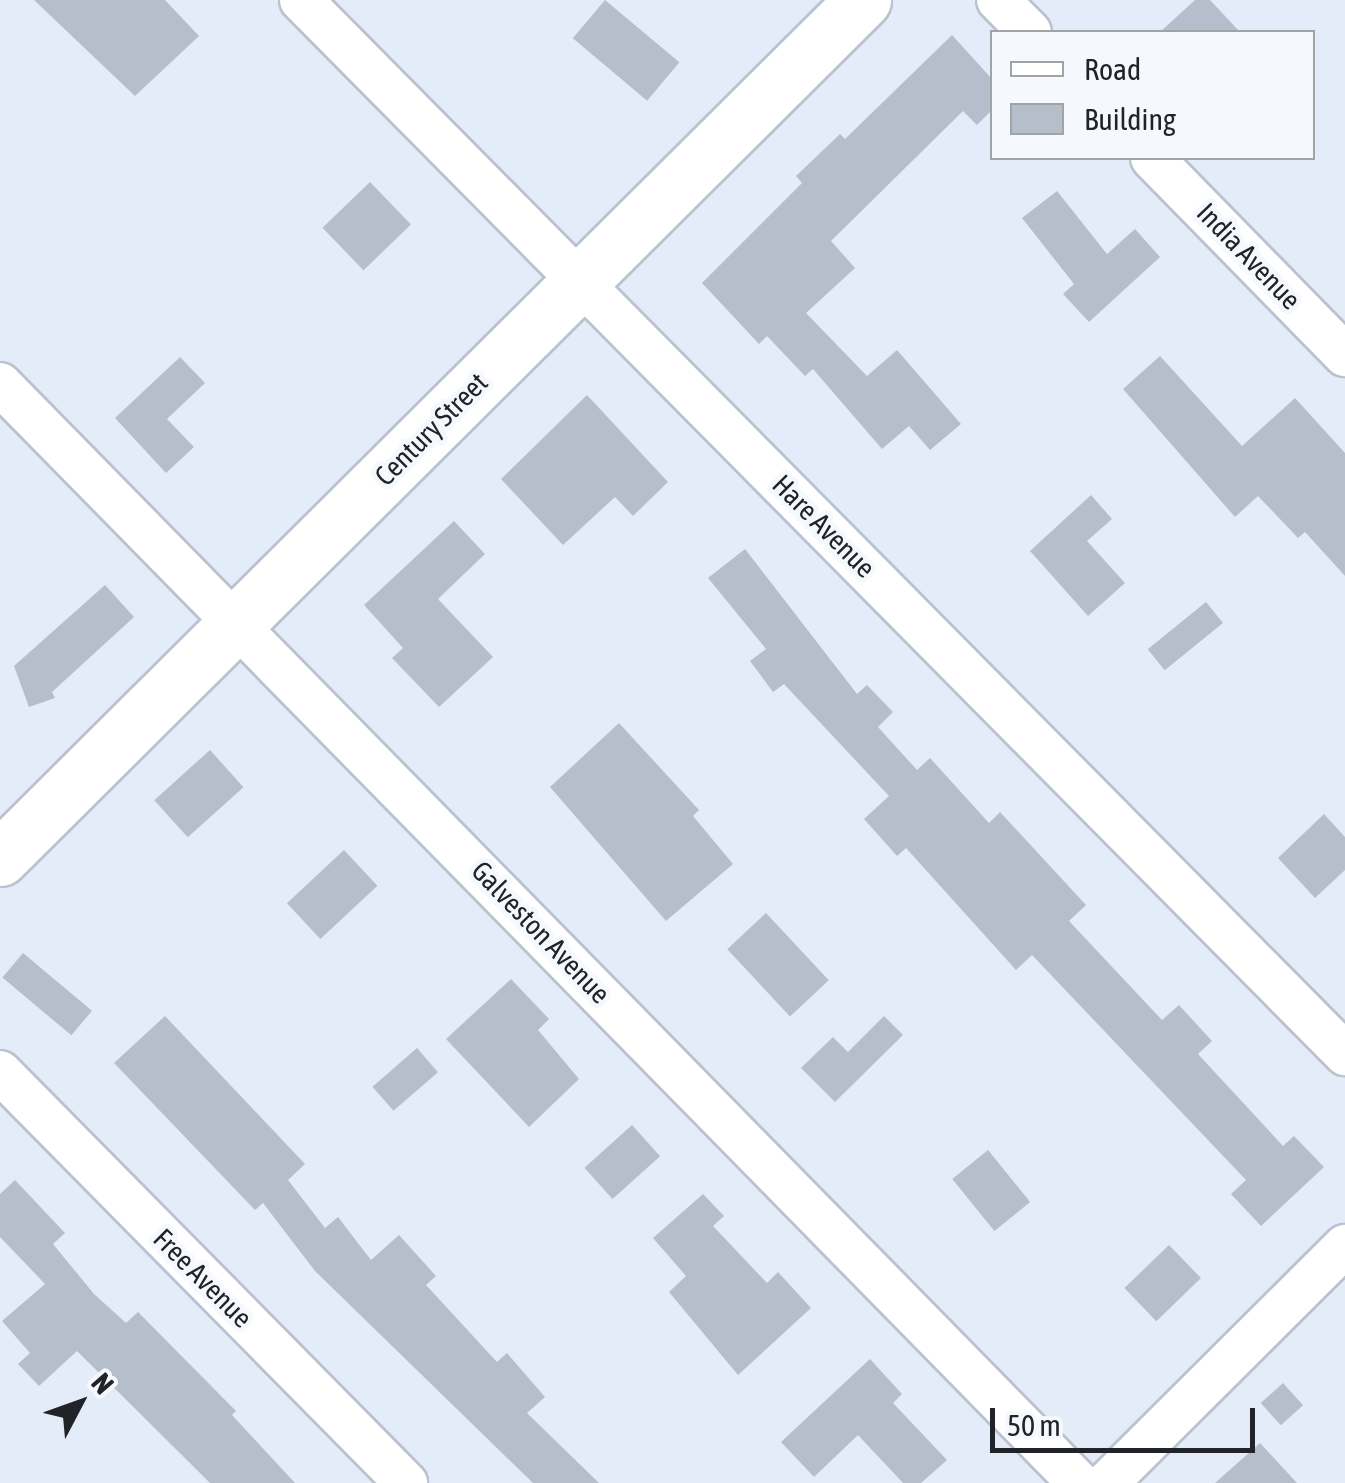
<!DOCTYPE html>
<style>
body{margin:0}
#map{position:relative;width:1345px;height:1483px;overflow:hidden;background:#e4ecfa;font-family:"Asap Condensed",sans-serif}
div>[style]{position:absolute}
.building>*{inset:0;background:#b6becb;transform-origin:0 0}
.roads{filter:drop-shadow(2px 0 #bac2cf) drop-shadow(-2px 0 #bac2cf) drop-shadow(0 2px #bac2cf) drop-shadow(0 -2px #bac2cf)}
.street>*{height:42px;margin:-21px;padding:0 21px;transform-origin:21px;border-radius:21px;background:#fff}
.secondary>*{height:55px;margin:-27.5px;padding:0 27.5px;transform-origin:27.5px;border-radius:27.5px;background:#fff}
span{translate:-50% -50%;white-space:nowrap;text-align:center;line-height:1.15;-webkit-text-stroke:10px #f5f9fe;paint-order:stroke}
.street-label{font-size:28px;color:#202328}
.legend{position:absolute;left:990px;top:30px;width:325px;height:130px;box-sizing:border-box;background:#f5f9fe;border:2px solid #a0a3a8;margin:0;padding:12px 18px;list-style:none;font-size:30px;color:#202328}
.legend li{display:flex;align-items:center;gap:20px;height:50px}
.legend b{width:50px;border:2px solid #a0a3a8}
.north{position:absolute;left:30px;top:1353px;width:100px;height:100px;-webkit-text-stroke:8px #f5f9fe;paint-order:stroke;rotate:49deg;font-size:28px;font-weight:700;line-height:40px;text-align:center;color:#202328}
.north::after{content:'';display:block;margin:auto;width:35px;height:45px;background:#202328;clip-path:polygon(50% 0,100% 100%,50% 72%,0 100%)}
.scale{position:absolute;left:990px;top:1408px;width:265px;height:45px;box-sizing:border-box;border:5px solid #202328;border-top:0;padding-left:12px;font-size:30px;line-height:35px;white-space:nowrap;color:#202328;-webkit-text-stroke:8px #f5f9fe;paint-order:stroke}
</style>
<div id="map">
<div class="building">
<i style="clip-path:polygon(34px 0,165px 0,199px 36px,135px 96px)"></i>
<i style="left:605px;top:0;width:97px;height:50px;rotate:40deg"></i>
<i style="clip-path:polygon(1195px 0,1210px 0,1240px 32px,1160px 32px)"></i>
<i style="clip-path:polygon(952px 35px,992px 79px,992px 110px,977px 125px,963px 111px,831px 241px,855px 268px,806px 313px,867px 376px,897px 350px,961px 424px,930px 450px,909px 426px,882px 449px,813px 369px,805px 376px,767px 336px,759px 344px,702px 283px,802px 183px,796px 176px,840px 134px,845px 139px)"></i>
<i style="left:370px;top:182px;width:59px;height:66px;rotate:46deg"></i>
<i style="clip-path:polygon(1057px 191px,1107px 254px,1135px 229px,1160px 257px,1089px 322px,1063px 294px,1074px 284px,1022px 218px)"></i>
<i style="clip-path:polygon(1160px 356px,1242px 446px,1295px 398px,1345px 453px,1345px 576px,1305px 532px,1298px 538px,1258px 496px,1235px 517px,1123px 389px)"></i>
<i style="clip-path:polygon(180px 357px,205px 383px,167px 419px,194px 447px,166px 473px,115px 418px)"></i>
<i style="clip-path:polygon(587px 395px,668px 482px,633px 516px,615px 497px,563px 545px,501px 479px)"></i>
<i style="clip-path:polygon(1091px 495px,1112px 519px,1087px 541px,1125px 583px,1088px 616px,1030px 551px)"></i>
<i style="clip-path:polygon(454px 521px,485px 554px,438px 599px,493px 657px,439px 707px,392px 658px,403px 648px,364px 605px)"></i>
<i style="clip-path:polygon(745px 549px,857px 694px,867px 685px,893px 712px,878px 727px,917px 770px,930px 758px,989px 823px,1000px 812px,1086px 905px,1069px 921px,1162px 1020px,1179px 1005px,1212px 1041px,1198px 1054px,1283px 1146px,1294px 1136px,1324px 1167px,1261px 1226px,1231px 1194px,1246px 1180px,1032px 955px,1016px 970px,906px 848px,897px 856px,864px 819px,889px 796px,784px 684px,773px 692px,750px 661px,766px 649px,708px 578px)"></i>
<i style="clip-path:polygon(105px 585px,134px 617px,52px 692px,55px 698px,29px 707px,14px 666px)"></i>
<i style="left:1206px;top:602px;width:27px;height:75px;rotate:51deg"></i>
<i style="clip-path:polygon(619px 723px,699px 810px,693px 816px,733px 864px,666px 921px,550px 787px)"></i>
<i style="left:210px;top:750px;width:50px;height:75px;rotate:48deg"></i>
<i style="clip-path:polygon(1324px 814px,1345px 837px,1345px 870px,1315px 898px,1278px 858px)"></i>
<i style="left:344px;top:850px;width:49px;height:78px;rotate:47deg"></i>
<i style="left:766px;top:913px;width:92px;height:53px;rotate:47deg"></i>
<i style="left:23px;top:953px;width:90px;height:32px;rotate:40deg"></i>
<i style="clip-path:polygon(511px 979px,549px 1019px,538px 1030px,579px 1079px,529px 1127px,446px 1039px)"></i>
<i style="clip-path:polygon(165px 1016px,305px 1164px,288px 1180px,325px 1228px,338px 1217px,371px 1260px,399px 1235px,436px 1276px,426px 1285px,497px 1362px,507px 1353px,545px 1397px,527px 1413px,599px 1483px,533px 1483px,315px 1271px,263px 1203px,255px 1210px,114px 1063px)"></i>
<i style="clip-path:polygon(884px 1016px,903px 1035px,835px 1102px,801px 1068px,833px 1037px,848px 1052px)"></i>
<i style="left:417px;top:1048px;width:32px;height:59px;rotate:49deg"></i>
<i style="left:632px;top:1125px;width:42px;height:64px;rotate:48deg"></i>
<i style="left:988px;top:1150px;width:67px;height:46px;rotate:51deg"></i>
<i style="clip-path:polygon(15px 1180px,65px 1233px,53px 1244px,94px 1294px,126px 1323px,138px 1312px,236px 1411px,232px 1415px,295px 1483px,210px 1483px,77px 1351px,39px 1386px,18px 1364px,30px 1353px,2px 1321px,45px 1284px,0 1237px,0 1194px)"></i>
<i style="clip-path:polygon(703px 1194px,724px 1216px,713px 1226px,767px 1283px,778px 1272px,811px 1308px,738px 1375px,669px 1292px,686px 1276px,653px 1238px)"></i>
<i style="left:1169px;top:1245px;width:46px;height:62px;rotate:46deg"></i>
<i style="clip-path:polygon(870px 1359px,902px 1394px,893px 1403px,947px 1460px,921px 1483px,903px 1483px,858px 1435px,814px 1477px,781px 1442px)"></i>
<i style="left:1283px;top:1383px;width:30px;height:30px;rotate:48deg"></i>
<i style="clip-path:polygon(1260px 1443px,1297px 1483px,1215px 1483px)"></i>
</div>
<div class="roads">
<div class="street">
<i style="left:301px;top:0;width:1484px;rotate:45.27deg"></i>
<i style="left:998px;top:0;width:45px;rotate:45deg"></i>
<i style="left:1152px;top:158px;width:276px;rotate:45.6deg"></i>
<i style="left:0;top:384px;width:1540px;rotate:45.53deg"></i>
<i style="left:0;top:1072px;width:578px;rotate:45.35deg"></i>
<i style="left:1107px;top:1483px;width:336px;rotate:-44.9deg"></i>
</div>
<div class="secondary">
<i style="left:0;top:858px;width:1217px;rotate:-44.83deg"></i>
</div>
</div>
<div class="street-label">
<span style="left:1249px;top:256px;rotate:46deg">India Avenue</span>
<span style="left:431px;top:429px;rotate:-45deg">Century Street</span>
<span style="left:824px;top:526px;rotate:45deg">Hare Avenue</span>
<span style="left:541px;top:932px;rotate:46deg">Galveston Avenue</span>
<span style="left:203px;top:1278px;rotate:45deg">Free Avenue</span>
</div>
<ul class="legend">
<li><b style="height:12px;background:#fff"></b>Road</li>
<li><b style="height:28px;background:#b6becb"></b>Building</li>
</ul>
<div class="north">N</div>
<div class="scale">50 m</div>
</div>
